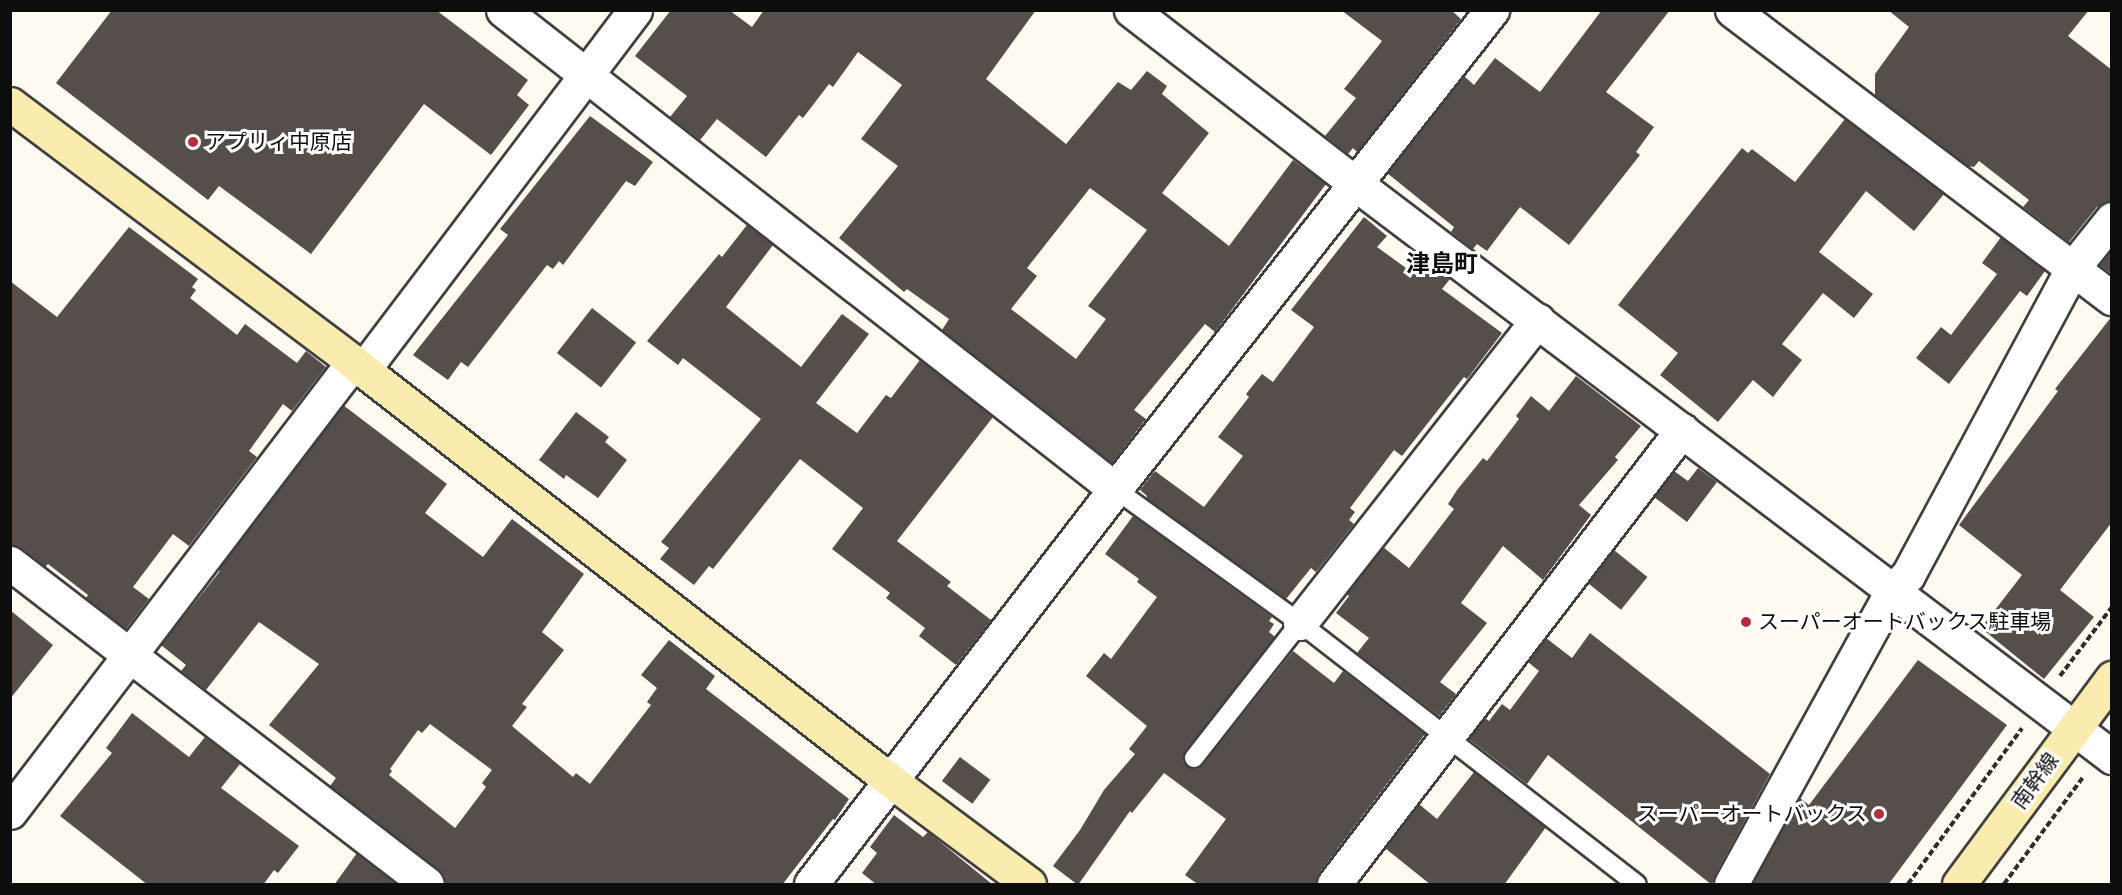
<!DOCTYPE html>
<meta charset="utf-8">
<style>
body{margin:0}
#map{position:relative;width:2122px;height:895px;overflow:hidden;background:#fefaef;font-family:Merriweather,"Noto Sans JP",serif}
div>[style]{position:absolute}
.building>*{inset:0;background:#554e4a;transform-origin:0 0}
.path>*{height:4px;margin-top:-2px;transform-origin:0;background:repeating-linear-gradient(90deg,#2f2f2f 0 6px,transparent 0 9px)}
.roads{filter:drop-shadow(2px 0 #404040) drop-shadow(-2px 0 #404040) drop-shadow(0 2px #404040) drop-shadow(0 -2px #404040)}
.lane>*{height:18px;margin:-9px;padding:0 9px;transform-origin:9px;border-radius:9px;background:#fff}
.street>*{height:33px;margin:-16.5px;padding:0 16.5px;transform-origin:16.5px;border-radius:16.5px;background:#fff}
.secondary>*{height:33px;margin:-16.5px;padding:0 16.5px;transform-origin:16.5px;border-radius:16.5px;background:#faebae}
.dots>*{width:16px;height:16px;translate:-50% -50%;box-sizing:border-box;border:3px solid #fff;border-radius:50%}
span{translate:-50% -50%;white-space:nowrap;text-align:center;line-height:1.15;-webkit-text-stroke:6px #fff;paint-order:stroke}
.poi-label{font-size:21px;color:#0d0d0d}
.left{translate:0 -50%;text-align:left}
.right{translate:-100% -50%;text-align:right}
.street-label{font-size:21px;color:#0d0d0d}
.quarter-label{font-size:24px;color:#0d0d0d;font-weight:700}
.frame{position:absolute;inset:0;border:12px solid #0d0d0d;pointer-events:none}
</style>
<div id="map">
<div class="building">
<i style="clip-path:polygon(112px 10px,436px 10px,528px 80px,517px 95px,529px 105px,491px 155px,424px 104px,311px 254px,219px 186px,208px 200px,56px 83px)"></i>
<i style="clip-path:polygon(evenodd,671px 10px,729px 10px,752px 27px,764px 10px,1036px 10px,986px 79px,1066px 144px,1118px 82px,1131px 90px,1147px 71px,1167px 86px,1162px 94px,1209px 133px,1162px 193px,1229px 246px,1293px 160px,1326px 184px,1215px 332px,1205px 324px,1134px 410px,1146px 419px,1112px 463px,942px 330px,949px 319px,907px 289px,904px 292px,839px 238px,898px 166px,861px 139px,902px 85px,858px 52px,833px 87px,829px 84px,803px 118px,799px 115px,766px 157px,717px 119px,700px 140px,670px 117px,687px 96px,635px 56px,671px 10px,1090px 188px,1147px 230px,1088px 306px,1106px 319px,1076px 359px,1011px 309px,1037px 276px,1027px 268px,1090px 188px)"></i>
<i style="clip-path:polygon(1341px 10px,1451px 10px,1461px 19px,1357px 152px,1353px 148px,1348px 154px,1325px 136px,1356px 98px,1344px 89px,1382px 41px)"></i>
<i style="clip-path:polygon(1602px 10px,1670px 10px,1606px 92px,1654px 127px,1636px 152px,1640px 155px,1569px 245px,1520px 207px,1487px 251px,1477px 244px,1473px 249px,1451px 232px,1454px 227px,1387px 173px,1464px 76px,1474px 85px,1495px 58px,1540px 92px)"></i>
<i style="clip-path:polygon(1888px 10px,2089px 10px,2068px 36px,2112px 70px,2112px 201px,2097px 207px,2069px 242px,2023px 207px,2029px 200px,1979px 161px,1974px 167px,1968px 166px,1875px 95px,1875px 74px,1909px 27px)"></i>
<i style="clip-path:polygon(590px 116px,653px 162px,635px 186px,626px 181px,563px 265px,559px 261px,553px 269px,547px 265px,468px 367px,461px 362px,448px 380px,413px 355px,508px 235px,500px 229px)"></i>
<i style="clip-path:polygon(1845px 119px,1944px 194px,1914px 231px,1866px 191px,1819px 252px,1873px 294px,1854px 318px,1823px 293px,1782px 344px,1802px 360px,1773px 397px,1753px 380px,1718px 422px,1660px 375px,1678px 353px,1618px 305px,1742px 148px,1748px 153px,1752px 149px,1795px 182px)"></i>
<i style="clip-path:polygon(1364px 217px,1387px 236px,1377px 247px,1417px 276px,1428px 262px,1450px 279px,1442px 289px,1502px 333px,1467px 379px,1464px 377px,1402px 456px,1394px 450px,1350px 508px,1355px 512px,1349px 520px,1354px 524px,1316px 572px,1311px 568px,1286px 599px,1146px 498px,1147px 496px,1140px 490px,1155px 471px,1204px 507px,1243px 456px,1218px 437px,1249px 397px,1246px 394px,1262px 374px,1273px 382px,1314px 327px,1291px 310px)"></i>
<i style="clip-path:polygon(747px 225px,773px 245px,726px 307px,801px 367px,842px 314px,869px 334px,816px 403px,857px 433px,886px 395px,891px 398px,920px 360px,993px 417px,897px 541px,951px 582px,947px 586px,991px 620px,956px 665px,919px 636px,925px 628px,886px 598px,890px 593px,832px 549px,863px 508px,800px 459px,713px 569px,709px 566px,694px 585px,660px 559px,669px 548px,661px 542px,761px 419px,683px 358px,678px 365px,647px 341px,719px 254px,722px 257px)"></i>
<i style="clip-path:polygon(129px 227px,198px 279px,192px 287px,196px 290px,190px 298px,237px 335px,245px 324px,297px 363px,306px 351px,326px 367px,292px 411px,283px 404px,249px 451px,257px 457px,189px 546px,173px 534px,133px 587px,149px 599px,126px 629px,86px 598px,88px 595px,48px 564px,45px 567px,21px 548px,10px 545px,10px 281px,57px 317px)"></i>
<i style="clip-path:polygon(2001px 237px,2045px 271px,2027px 296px,2020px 291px,1949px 384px,1916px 358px,1941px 327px,1951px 335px,1997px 274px,1982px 263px)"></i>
<i style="clip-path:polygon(2112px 250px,2112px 274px,2099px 265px)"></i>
<i style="left:592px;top:308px;width:56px;height:57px;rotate:38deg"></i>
<i style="clip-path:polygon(2112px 316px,2112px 522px,2060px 590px,2094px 617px,2044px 679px,1981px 628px,2022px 575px,1959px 525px,2058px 391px,2055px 389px)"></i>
<i style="clip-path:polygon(1576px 376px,1641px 426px,1615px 457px,1618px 460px,1579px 505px,1591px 515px,1543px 580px,1503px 546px,1461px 603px,1487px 623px,1440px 682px,1456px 694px,1439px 716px,1357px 653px,1369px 638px,1336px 613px,1349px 596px,1347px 594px,1383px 547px,1409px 568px,1454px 509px,1448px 504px,1457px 490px,1483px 458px,1487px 461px,1519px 419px,1516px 416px,1531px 396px,1549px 411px)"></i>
<i style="clip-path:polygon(evenodd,343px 405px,447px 484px,425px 513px,483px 557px,512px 519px,584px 574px,542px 632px,564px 650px,522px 704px,527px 707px,512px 726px,573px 777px,576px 773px,590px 784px,651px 705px,647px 702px,657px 688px,641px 675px,669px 640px,715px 676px,706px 689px,849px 799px,835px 820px,833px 819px,782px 885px,445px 885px,444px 876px,438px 869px,330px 786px,336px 778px,269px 725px,319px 664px,259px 622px,206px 690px,181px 671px,186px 665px,161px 645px,220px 571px,218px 570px,343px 405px,430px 724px,492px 770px,482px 783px,486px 787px,455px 828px,389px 775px,392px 771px,390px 769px,418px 730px,422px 733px,430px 724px)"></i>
<i style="clip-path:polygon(576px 412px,609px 437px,605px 442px,627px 460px,598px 498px,566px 475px,564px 479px,539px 460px)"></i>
<i style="clip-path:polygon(1698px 468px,1717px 482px,1687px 522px,1654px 497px,1674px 471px,1688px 481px)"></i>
<i style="clip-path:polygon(1133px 516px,1272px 617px,1269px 621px,1274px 624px,1269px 632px,1275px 637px,1185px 751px,1183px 762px,1188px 767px,1198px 769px,1203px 765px,1293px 651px,1334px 683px,1343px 671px,1425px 734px,1319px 873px,1316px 885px,1199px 885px,1185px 875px,1226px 819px,1164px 773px,1132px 813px,1130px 811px,1078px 885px,1053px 866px,1080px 830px,1104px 790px,1135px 754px,1129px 749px,1147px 726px,1086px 676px,1104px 653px,1111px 659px,1157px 597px,1137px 582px,1139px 579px,1105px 554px)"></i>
<i style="left:1614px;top:550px;width:43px;height:42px;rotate:39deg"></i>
<i style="clip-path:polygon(10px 610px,53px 645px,10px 699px)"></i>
<i style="clip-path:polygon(1590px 633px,1770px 774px,1715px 875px,1712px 885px,1548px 755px,1527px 784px,1469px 739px,1485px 718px,1489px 721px,1502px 704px,1510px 710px,1539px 671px,1528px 662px,1546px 638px,1572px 658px)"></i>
<i style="clip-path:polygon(1918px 660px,2007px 725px,1888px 885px,1752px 885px,1800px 798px,1809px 805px)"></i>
<i style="clip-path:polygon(132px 713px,189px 757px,205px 737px,240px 764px,221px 788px,299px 846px,278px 873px,274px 870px,263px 885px,148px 885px,60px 816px,112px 753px,106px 748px)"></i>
<i style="left:960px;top:757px;width:38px;height:30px;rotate:37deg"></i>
<i style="clip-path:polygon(1474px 772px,1546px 827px,1504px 885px,1431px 885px,1385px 848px,1419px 804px,1437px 819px)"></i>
<i style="clip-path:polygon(894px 815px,923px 837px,928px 832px,993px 885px,877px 885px,862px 873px,877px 853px,870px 847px)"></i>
<i style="clip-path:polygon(357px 853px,397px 885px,334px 885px)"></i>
</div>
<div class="path">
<i style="left:2060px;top:676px;width:86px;rotate:-53deg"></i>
<i style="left:1908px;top:884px;width:193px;rotate:-53.8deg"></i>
<i style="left:2004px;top:884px;width:134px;rotate:-53.5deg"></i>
</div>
<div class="roads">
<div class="lane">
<i style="left:1115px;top:489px;width:228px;rotate:35.9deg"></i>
<i style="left:1300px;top:623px;width:426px;rotate:37.8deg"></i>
<i style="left:1194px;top:758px;width:172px;rotate:-51.9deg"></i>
</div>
<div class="street">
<i style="left:503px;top:10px;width:777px;rotate:38.05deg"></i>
<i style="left:1131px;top:10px;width:284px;rotate:37.7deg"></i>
<i style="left:1356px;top:184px;width:949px;rotate:37.16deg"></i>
<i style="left:1732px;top:10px;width:477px;rotate:37.2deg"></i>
<i style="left:363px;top:370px;width:451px;rotate:-52.9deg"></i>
<i style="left:10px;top:563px;width:526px;rotate:37.59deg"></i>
<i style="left:1300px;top:623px;width:385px;rotate:-51.9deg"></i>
<i style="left:10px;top:812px;width:566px;rotate:-52.68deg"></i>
<i style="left:811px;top:884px;width:498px;rotate:-52.4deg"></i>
<i style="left:1115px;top:489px;width:610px;rotate:-51.8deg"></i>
<i style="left:1334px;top:884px;width:572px;rotate:-52.53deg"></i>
<i style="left:1731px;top:884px;width:334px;rotate:-61.2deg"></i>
<i style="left:1892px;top:591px;width:23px;rotate:-45deg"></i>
<i style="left:1908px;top:575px;width:347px;rotate:-61.8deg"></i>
<i style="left:2072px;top:269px;width:64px;rotate:-51.3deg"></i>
</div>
<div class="secondary">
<i style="left:10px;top:104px;width:429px;rotate:36.9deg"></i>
<i style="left:353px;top:362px;width:682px;rotate:37.91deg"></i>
<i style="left:891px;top:781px;width:172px;rotate:36.7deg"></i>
<i style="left:1959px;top:884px;width:257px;rotate:-53.4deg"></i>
</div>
</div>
<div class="dots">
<i style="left:193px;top:142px;background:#b52e3f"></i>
<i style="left:1746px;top:622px;background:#b52e3f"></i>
<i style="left:1879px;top:814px;background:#b52e3f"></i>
</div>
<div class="poi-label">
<span class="left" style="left:205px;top:142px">アプリィ中原店</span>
<span class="left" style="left:1758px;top:622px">スーパーオートバックス駐車場</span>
<span class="right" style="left:1867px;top:814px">スーパーオートバックス</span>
</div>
<div class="street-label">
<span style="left:2035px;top:781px;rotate:-54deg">南幹線</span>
</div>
<div class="quarter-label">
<span style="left:1442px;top:264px">津島町</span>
</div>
<div class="frame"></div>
</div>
